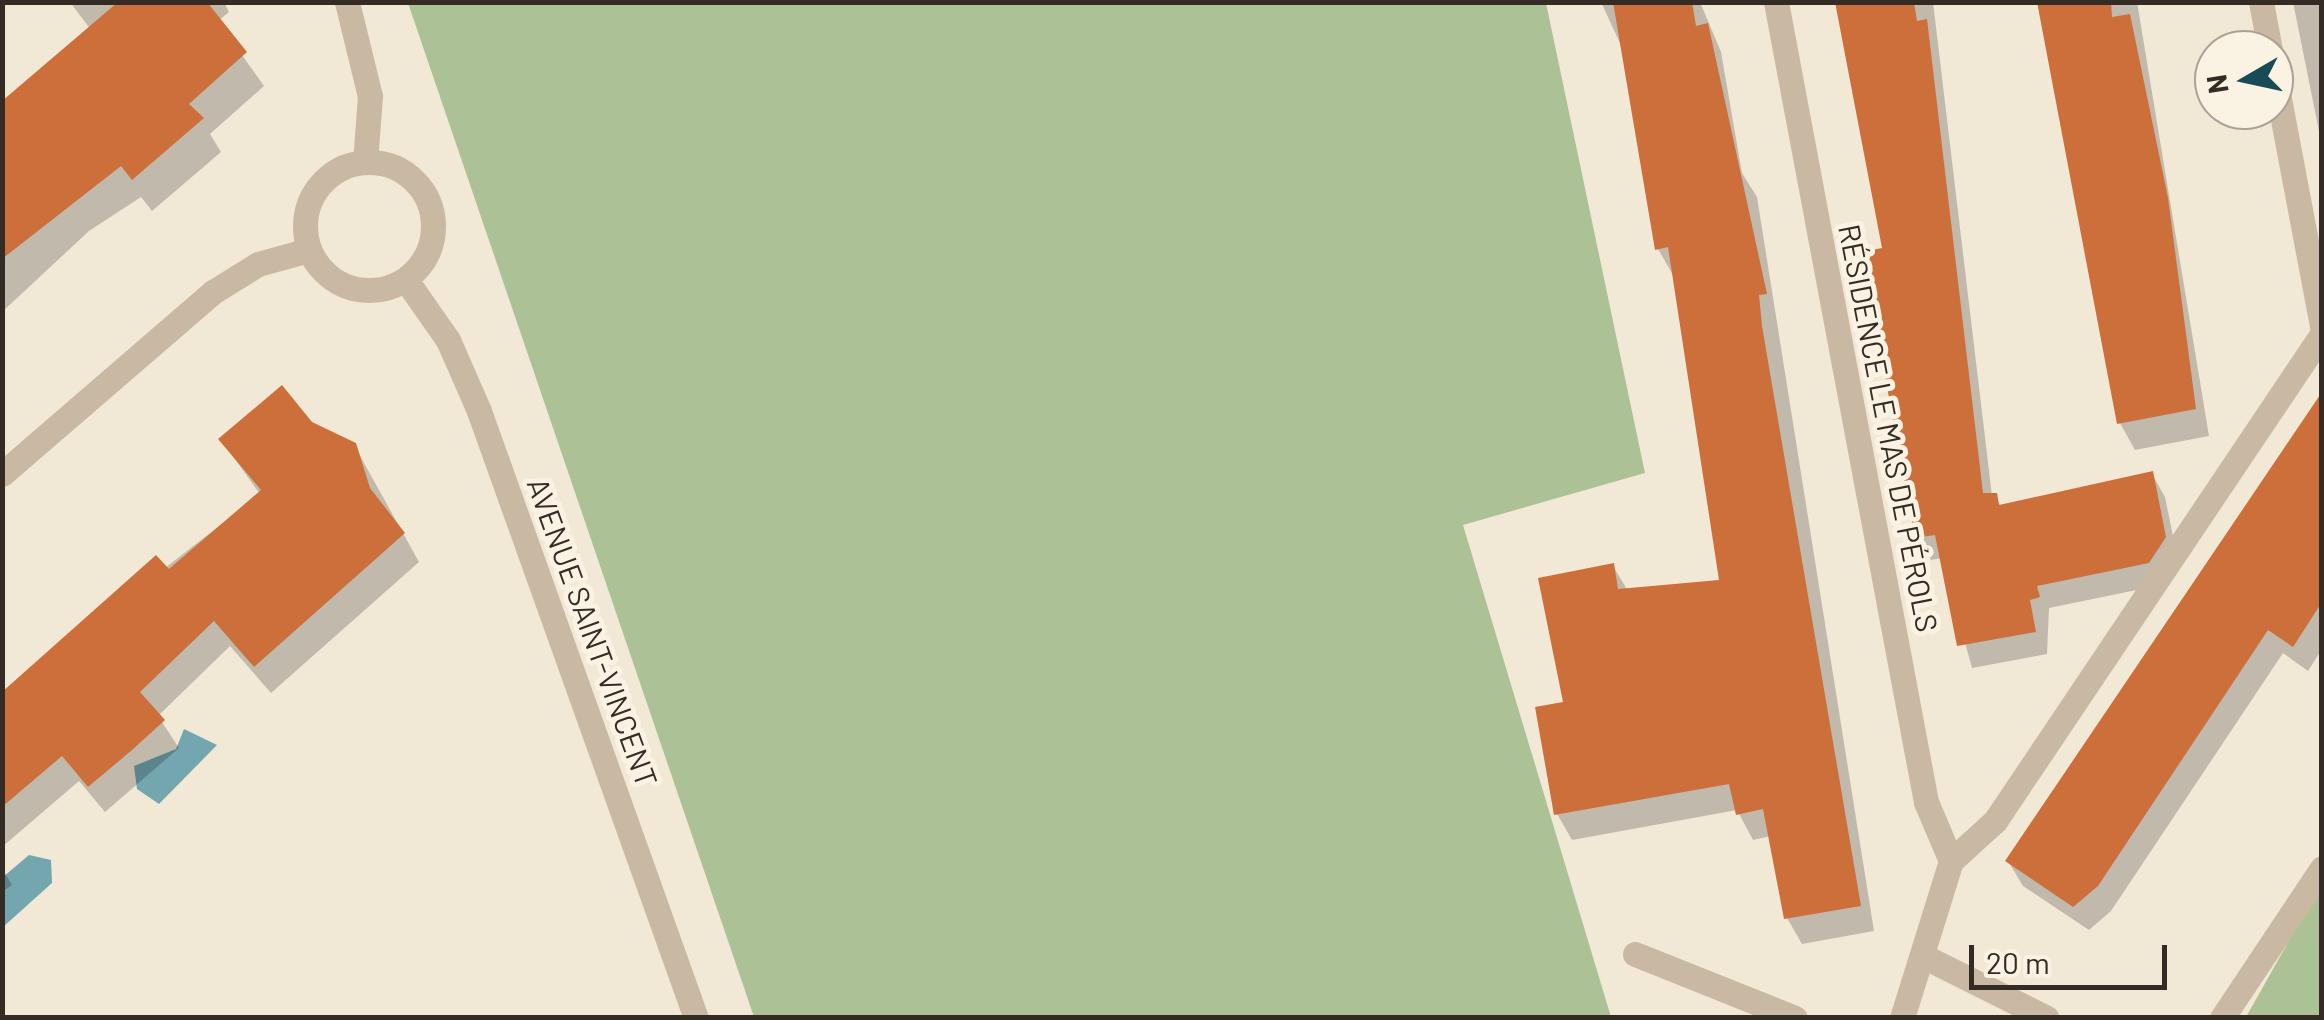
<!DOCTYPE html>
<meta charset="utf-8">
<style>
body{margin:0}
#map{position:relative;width:2324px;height:1020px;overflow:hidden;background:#f2e8d6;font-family:Barlow,sans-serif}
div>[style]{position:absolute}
.green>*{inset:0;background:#adc196}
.water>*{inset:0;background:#74a6b0}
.shadow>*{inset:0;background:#0003}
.building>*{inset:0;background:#cc6f3a}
.minor>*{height:25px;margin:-12.5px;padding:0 12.5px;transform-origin:12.5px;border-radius:12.5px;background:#cab9a2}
.minor>.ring{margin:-12.5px;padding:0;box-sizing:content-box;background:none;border:25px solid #cab9a2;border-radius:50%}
span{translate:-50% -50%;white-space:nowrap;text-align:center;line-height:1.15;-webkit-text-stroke:10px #faf2e2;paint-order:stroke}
.street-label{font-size:30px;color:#342b25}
.frame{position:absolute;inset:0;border:5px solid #342b25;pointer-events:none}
.north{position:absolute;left:2194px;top:30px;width:100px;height:100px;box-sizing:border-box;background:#faf2e2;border:2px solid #aba296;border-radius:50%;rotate:261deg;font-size:28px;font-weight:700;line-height:40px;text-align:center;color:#342b25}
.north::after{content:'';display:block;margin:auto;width:35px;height:45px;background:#194b57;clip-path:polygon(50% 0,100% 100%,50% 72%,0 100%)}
.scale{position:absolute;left:1969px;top:945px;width:198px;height:45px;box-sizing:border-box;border:5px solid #342b25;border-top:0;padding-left:12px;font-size:30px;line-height:35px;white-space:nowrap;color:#342b25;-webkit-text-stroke:8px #faf2e2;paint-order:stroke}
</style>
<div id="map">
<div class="green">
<i style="clip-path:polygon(408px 3px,1546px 3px,1645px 473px,1463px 525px,1611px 1017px,754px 1017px)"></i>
<i style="clip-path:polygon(2321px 884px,2321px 1017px,2246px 1017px)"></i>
</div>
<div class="water">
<i style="clip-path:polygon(184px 729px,217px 745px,159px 804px,137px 789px,134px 766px,176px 749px)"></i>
<i style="clip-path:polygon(29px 855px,51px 860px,52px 883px,3px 927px,3px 877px)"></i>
</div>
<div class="shadow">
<i style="clip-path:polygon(70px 2px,224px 2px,229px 12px,218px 21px,264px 86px,210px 134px,221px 152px,152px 211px,141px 197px,89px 231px,2px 312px,2px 105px,91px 30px)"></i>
<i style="clip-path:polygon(1601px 2px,1700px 2px,1721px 52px,1742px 173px,1757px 197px,1874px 931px,1802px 944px,1787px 918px,1771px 836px,1753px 840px,1737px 810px,1572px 840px,1557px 814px,1613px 566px,1628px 591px,1722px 582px,1673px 275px,1658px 249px,1624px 52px)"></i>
<i style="clip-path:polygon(1837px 2px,1933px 2px,1992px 496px,2002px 507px,2152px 474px,2165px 497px,2178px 561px,2161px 585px,2049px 608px,2047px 654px,1972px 668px,1942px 558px,1931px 560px,1918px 537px,1885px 250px)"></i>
<i style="clip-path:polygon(2039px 2px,2137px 2px,2209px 436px,2135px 450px,2120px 423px)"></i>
<i style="clip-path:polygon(2293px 2px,2322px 2px,2322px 146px)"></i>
<i style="clip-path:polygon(2322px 421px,2322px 649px,2308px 671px,2283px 653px,2111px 911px,2089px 930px,2023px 886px,2008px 861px)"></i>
<i style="clip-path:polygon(310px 425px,354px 445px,419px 562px,271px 693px,230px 646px,158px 716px,179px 748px,105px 812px,79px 781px,2px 847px,2px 695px,260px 494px,221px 440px)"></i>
<i style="clip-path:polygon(2px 868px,12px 885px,2px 892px)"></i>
</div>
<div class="building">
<i style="clip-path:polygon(118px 2px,207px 2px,247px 52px,189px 104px,204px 118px,132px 180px,121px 166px,2px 259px,2px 101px)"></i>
<i style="clip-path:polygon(1613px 2px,1692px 2px,1696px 26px,1708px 23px,1767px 294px,1759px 295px,1762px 326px,1861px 906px,1784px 919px,1763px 809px,1736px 815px,1729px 784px,1554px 815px,1535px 707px,1563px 702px,1538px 578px,1614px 563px,1618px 589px,1719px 580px,1668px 247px,1655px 250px)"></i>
<i style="clip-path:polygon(1835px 2px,1914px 2px,1917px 21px,1927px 19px,1983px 493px,1997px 493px,1999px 505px,2153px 471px,2166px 537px,2149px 563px,2037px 586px,2040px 597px,2030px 600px,2036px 632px,1957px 646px,1935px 535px,1915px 538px,1862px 252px,1882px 248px)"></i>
<i style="clip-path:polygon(2037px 2px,2111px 2px,2112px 17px,2130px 14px,2168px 198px,2196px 409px,2117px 424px)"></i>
<i style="clip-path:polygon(282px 385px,312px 422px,356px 443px,370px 488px,405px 533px,254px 667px,214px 621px,140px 692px,165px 720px,132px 750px,88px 787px,62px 756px,2px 807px,2px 692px,156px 555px,169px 569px,261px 490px,218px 439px)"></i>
<i style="clip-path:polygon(2322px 392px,2322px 602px,2293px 647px,2268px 630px,2098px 886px,2073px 907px,2005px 861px)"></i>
</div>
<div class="minor">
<i style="left:347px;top:2px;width:97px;rotate:76.3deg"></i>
<i style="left:370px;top:96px;width:66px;rotate:94.3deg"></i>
<i style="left:1776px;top:2px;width:814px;rotate:79.38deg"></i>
<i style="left:1926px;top:802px;width:64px;rotate:67deg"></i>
<i style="left:2261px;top:2px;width:49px;rotate:79.4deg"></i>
<i style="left:2274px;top:72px;width:258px;rotate:79.3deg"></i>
<i class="ring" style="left:305px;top:162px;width:103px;height:103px"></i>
<i style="left:406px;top:280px;width:73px;rotate:55deg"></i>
<i style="left:448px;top:340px;width:77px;rotate:66.4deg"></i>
<i style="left:479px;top:411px;width:645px;rotate:70.33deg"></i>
<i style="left:2px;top:474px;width:279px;rotate:-40.8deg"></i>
<i style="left:213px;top:292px;width:53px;rotate:-31.9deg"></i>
<i style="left:258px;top:264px;width:53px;rotate:-15.4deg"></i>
<i style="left:1635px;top:954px;width:172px;rotate:21.8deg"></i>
<i style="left:1925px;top:957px;width:136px;rotate:26.6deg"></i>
<i style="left:1902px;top:1018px;width:164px;rotate:-72.7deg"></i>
<i style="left:1951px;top:861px;width:59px;rotate:-42.3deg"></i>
<i style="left:1995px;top:821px;width:587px;rotate:-56.12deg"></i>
<i style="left:2222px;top:1018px;width:180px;rotate:-56.3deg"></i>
</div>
<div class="street-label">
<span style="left:1889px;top:428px;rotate:79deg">RÉSIDENCE LE MAS DE PÉROLS</span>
<span style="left:593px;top:632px;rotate:70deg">AVENUE SAINT-VINCENT</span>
</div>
<div class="frame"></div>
<div class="north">N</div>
<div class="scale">20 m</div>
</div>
